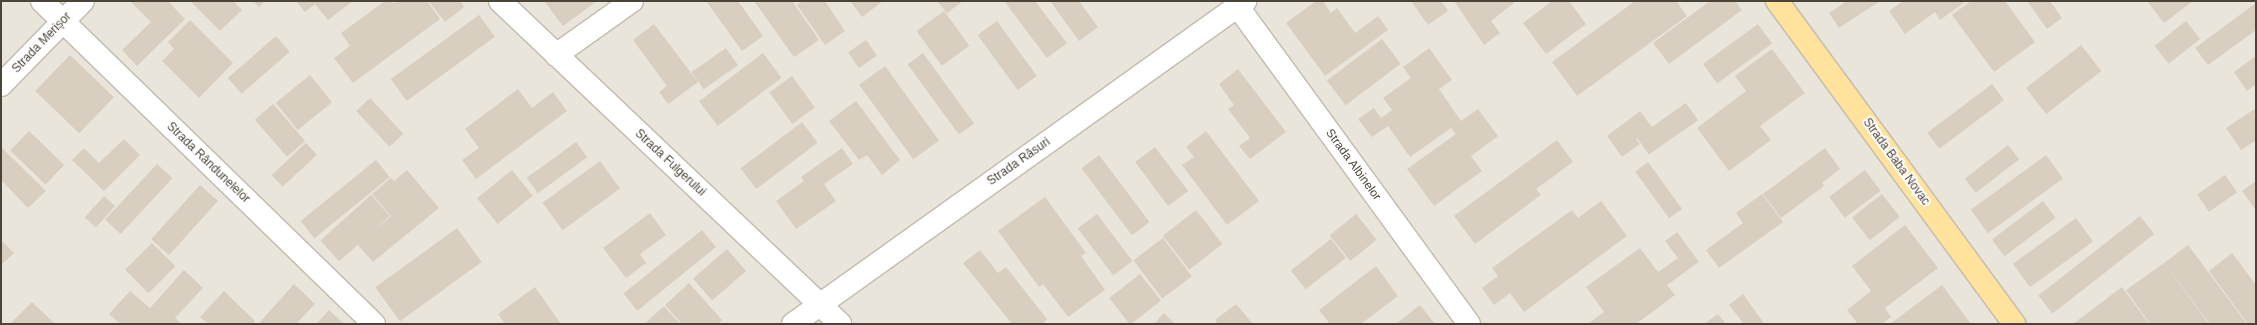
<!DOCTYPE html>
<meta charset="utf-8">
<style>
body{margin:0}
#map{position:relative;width:2257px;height:325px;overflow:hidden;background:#f6f3ec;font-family:Helvetica,sans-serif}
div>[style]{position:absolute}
.residential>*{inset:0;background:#eae5da;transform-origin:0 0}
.building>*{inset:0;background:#d8cfc1;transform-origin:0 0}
.roads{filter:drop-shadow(1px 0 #c2bbae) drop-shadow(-1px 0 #c2bbae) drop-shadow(0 1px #c2bbae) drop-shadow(0 -1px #c2bbae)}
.minor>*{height:22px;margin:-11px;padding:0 11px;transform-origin:11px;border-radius:11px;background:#fff}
.major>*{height:22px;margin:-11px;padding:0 11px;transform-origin:11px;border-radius:11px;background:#ffe39c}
span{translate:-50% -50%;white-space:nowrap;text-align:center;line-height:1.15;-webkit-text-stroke:4px #fff;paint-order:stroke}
.street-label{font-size:12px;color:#4b4439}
.frame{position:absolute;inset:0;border:2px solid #4b4439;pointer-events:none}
</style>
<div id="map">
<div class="residential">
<i style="left:1px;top:1px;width:2255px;height:323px"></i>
</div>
<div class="building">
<i style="clip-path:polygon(130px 1px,168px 1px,185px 19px,137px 66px,122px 50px,151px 22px)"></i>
<i style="clip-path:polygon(190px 1px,233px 1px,242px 10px,220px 31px)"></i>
<i style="clip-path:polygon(253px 1px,265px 1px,259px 7px)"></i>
<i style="clip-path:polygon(296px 1px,353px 1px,328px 20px,315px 4px,305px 12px)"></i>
<i style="clip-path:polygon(385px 1px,395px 3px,398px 1px,427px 1px,440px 19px,353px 83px,334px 58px,350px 46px,341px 33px)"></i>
<i style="clip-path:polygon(460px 1px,464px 7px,445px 22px,429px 2px)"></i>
<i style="clip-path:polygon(544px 1px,597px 1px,563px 26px)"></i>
<i style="clip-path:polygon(706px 1px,738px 1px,763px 36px,742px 51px)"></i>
<i style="clip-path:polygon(754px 1px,792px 1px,819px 40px,794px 57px)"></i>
<i style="clip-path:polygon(802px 1px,825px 1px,845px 31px,825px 45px,797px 5px)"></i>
<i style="clip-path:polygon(850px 1px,883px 1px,862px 17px)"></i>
<i style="clip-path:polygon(937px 1px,963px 1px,947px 13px)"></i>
<i style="clip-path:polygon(1004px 1px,1035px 1px,1067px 43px,1047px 58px)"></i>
<i style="clip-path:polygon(1050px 1px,1079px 1px,1098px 27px,1079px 41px)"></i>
<i style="clip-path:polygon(1316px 1px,1323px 1px,1331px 13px,1337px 8px,1355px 33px,1378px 16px,1388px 30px,1325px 76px,1286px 23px)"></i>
<i style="clip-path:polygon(1411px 1px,1441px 1px,1448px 11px,1428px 25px)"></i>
<i style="clip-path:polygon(1454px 1px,1512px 1px,1514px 3px,1491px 21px,1500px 33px,1484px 45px)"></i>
<i style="clip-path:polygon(1552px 1px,1569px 1px,1586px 24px,1546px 54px,1523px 23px)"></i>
<i style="clip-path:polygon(1635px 1px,1676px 1px,1687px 16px,1577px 96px,1552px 62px)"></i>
<i style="clip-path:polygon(1710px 1px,1735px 1px,1742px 10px,1669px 64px,1653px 43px)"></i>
<i style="clip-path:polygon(1847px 1px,1880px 1px,1839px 28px,1829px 13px)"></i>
<i style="clip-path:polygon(1903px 1px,1966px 1px,1940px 20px,1935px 12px,1905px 34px,1889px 11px)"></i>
<i style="clip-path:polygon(1971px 1px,2005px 1px,2035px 42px,1994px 72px,1952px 15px)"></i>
<i style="clip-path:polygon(2027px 1px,2050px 1px,2062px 18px,2047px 29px)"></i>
<i style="clip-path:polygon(2147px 1px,2193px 1px,2164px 23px)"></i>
<i style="clip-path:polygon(2256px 3px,2256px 30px,2208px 65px,2195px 48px)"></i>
<i style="left:944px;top:11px;width:43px;height:34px;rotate:54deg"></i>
<i style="left:479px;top:15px;width:27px;height:109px;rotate:54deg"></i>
<i style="clip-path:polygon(190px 20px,233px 63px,199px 98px,162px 61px,174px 49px,168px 42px)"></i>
<i style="left:997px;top:21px;width:68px;height:24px;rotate:54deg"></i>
<i style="left:2186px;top:21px;width:23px;height:40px;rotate:52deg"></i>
<i style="clip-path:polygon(654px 24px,698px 82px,668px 104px,659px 92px,667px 86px,633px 40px)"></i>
<i style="left:1758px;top:24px;width:24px;height:68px;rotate:54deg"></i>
<i style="left:276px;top:36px;width:21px;height:64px;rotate:49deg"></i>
<i style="left:1382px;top:39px;width:31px;height:69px;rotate:53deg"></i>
<i style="left:866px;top:40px;width:19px;height:22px;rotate:55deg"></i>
<i style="left:2081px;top:45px;width:33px;height:70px;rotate:52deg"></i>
<i style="left:726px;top:48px;width:21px;height:42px;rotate:55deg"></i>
<i style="clip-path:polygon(1429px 48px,1452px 80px,1439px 89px,1461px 121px,1478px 109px,1498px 136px,1471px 156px,1482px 171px,1434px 206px,1407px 169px,1456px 134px,1451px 128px,1410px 157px,1388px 126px,1372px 137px,1358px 119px,1374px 108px,1381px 118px,1392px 110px,1383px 98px,1411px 78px,1403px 67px)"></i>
<i style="clip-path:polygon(1772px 49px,1805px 93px,1760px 126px,1771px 140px,1729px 171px,1697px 128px,1746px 91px,1735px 76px)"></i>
<i style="left:763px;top:53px;width:31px;height:80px;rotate:53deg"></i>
<i style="left:923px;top:53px;width:87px;height:19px;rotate:54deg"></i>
<i style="left:70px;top:55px;width:61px;height:50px;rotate:44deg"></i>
<i style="clip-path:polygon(2256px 56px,2256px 84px,2247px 91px,2234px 72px)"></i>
<i style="left:885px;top:66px;width:92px;height:32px;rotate:54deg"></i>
<i style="clip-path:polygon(1238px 69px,1286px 132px,1250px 159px,1239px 146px,1250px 138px,1228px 109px,1234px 105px,1219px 84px)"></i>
<i style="left:310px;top:75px;width:35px;height:44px;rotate:51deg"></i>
<i style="left:792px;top:76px;width:39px;height:28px;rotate:54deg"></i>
<i style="left:1992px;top:84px;width:20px;height:81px;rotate:53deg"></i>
<i style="clip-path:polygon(518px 89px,532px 108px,553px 92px,567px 111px,476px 179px,462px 160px,479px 148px,465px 129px)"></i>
<i style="left:370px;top:98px;width:49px;height:19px;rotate:47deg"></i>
<i style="clip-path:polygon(856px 101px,900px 160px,882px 175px,867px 155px,859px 160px,829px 121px)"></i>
<i style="left:1686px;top:103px;width:21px;height:60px;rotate:55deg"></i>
<i style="left:273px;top:104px;width:49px;height:24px;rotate:49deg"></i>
<i style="clip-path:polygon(2256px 108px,2256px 140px,2241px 150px,2226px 128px)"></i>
<i style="clip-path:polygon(1640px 111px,1652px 127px,1636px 139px,1640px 144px,1622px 157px,1607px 136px)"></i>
<i style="left:802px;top:122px;width:26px;height:77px;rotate:53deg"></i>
<i style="left:29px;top:131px;width:49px;height:27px;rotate:44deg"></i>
<i style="clip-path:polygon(1206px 131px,1259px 201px,1227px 225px,1182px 165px,1194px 157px,1186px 147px)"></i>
<i style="clip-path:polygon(124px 139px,140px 155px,104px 191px,72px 160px,84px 148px,99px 163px)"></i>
<i style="clip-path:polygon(1557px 140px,1573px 162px,1536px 189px,1541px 195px,1475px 244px,1454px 216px)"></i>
<i style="left:576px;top:142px;width:19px;height:61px;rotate:54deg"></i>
<i style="left:306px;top:143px;width:16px;height:47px;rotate:47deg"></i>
<i style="left:2008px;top:145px;width:18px;height:55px;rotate:52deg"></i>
<i style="clip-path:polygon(1px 147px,46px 191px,28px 208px,1px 180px)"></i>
<i style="left:1155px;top:147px;width:55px;height:25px;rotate:53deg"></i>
<i style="clip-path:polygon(842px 148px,853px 164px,824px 184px,836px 201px,796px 229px,776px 201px,804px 181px,801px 177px)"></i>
<i style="clip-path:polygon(1825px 148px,1840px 169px,1822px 183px,1824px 186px,1781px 218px,1763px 194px)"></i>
<i style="left:1099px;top:155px;width:84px;height:22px;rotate:53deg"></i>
<i style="left:2046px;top:155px;width:29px;height:93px;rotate:54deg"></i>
<i style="left:376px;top:160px;width:22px;height:97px;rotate:51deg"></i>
<i style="left:600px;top:161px;width:34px;height:71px;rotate:54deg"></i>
<i style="left:1648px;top:162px;width:58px;height:16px;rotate:54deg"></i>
<i style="left:157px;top:164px;width:21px;height:76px;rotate:43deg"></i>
<i style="clip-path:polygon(407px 170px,439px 208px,373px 262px,357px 244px,391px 216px,372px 194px,391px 178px,394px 181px)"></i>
<i style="left:512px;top:170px;width:33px;height:45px;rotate:51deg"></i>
<i style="left:1865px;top:170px;width:26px;height:45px;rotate:53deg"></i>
<i style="left:2225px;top:175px;width:21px;height:34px;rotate:55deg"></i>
<i style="clip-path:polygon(2256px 181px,2256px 210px,2242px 191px)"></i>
<i style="left:200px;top:185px;width:24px;height:73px;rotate:42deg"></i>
<i style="clip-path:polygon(1762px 194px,1783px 222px,1719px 268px,1706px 250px,1743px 223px,1736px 213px)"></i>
<i style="left:1882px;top:194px;width:29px;height:38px;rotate:52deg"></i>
<i style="left:371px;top:195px;width:28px;height:68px;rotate:48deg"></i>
<i style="left:104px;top:196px;width:15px;height:29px;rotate:42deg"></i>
<i style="clip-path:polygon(1045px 197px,1086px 253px,1081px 256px,1105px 290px,1068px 317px,1043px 284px,1039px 287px,998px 231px)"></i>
<i style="clip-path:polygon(1601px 201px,1627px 236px,1524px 312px,1510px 293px,1494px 305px,1482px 288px,1498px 276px,1492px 268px,1572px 210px,1578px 218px)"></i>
<i style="left:2043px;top:201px;width:21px;height:64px;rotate:53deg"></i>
<i style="left:1196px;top:210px;width:43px;height:42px;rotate:52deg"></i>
<i style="clip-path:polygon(650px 213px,666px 235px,640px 254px,646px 263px,626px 278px,603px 248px)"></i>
<i style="left:1097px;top:214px;width:59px;height:24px;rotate:53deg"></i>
<i style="left:1356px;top:214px;width:33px;height:34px;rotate:51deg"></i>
<i style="left:2140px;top:216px;width:23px;height:129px;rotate:52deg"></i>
<i style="left:2076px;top:218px;width:29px;height:78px;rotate:54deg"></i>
<i style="clip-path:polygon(1905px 225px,1938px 268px,1885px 308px,1891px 317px,1882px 324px,1858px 324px,1847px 310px,1871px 291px,1852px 266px)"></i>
<i style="left:457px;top:228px;width:42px;height:101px;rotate:54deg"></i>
<i style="left:702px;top:230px;width:22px;height:101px;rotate:51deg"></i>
<i style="clip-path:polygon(1677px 232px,1699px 262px,1667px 285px,1675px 295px,1636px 324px,1588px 324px,1604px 312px,1586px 287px,1640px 248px,1658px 272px,1678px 258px,1665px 241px)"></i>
<i style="left:1163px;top:238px;width:48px;height:37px;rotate:53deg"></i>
<i style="left:1331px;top:239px;width:24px;height:51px;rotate:52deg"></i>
<i style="clip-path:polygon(1px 240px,14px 253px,1px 265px)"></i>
<i style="left:152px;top:243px;width:33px;height:38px;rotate:45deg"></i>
<i style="clip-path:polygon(2188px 245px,2247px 324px,2210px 324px,2164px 263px)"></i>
<i style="left:727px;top:249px;width:29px;height:45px;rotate:49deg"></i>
<i style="clip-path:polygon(980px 250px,998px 273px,1006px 267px,1047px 319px,1042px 324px,1012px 324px,963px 263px)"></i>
<i style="clip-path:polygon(2232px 253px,2256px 285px,2256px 324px,2248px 324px,2209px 271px)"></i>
<i style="clip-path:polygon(2164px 263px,2209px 324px,2150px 324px,2126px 290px)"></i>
<i style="clip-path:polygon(1376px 266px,1398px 296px,1361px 324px,1330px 324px,1319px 310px)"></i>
<i style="clip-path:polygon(184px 270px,203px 288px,175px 318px,180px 322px,178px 324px,120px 324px,109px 314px,130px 291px,150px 308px)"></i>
<i style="left:1140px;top:274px;width:34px;height:39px;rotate:52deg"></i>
<i style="clip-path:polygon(689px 283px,722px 320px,718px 324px,682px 324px,665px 305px)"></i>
<i style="clip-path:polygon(294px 284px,315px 304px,296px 324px,262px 324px,260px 322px)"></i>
<i style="clip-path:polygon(1942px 285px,1971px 324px,1890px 324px)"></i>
<i style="clip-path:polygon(535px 287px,561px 324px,505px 324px,498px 314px)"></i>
<i style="clip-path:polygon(2122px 287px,2149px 324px,2073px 324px)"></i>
<i style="clip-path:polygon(224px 291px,255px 321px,252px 324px,208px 324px,200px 317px)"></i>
<i style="clip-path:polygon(1743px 294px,1763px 322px,1761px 324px,1744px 324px,1729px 305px)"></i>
<i style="clip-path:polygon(32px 302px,55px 324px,10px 324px)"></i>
<i style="clip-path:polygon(1236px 304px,1253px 324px,1218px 324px,1215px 320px)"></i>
<i style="clip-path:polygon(1420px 305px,1435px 324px,1396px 324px)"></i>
<i style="clip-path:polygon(664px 306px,680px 324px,644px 324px)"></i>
<i style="clip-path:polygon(329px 310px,344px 324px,316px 324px)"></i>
<i style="clip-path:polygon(1164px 313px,1175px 324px,1154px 324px)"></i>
<i style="clip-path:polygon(1718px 314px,1726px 324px,1704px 324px)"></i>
</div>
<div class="roads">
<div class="minor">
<i style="left:42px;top:1px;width:463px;rotate:44.2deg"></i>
<i style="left:500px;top:1px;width:469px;rotate:43.5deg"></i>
<i style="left:1238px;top:7px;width:392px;rotate:53.9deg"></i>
<i style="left:556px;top:55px;width:93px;rotate:-35.4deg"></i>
<i style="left:1px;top:85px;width:117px;rotate:-45.7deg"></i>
<i style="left:793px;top:324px;width:556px;rotate:-35.55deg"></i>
</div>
<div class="major">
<i style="left:1777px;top:1px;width:401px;rotate:53.7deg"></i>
</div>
</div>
<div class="street-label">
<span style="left:42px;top:43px;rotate:-46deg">Strada Merișor</span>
<span style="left:1019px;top:162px;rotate:-35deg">Strada Răsuri</span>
<span style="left:1896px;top:162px;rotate:54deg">Strada Baba Novac</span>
<span style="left:208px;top:163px;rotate:44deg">Strada Rândunelelor</span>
<span style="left:670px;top:163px;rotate:43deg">Strada Fulgerului</span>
<span style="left:1353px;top:165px;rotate:54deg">Strada Albinelor</span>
</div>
<div class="frame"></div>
</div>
